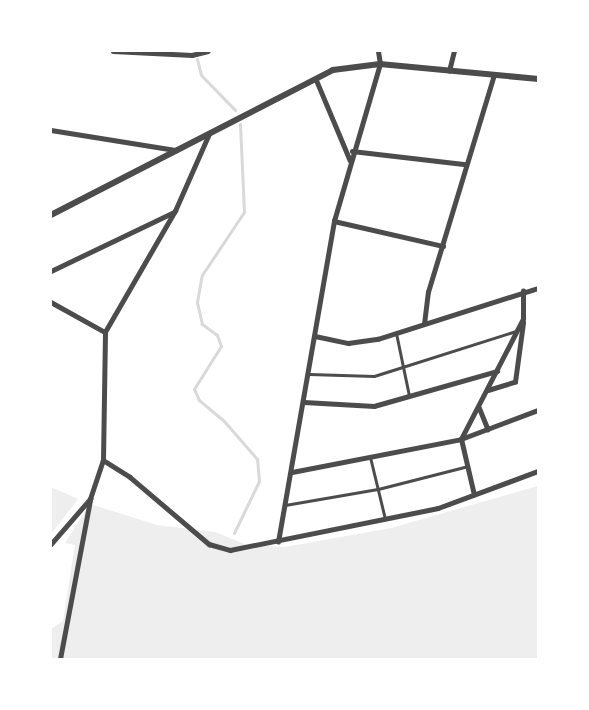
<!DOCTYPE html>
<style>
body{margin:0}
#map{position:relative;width:589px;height:710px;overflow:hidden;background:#fff;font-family:Roboto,sans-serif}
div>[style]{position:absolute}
.green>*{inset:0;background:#eee}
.stream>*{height:3px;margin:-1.5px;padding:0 1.5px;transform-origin:1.5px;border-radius:1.5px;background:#d9d9d9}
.pedestrian>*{height:3px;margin:-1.5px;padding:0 1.5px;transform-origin:1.5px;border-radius:1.5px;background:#4c4c4c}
.minor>*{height:4.5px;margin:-2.25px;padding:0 2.25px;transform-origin:2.25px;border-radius:2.25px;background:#4c4c4c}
.tertiary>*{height:5.5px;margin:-2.75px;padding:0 2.75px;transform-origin:2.75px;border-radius:2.75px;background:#4c4c4c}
span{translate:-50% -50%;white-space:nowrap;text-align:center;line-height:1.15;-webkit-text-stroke:4.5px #fff;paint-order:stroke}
.frame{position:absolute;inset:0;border:52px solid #fff;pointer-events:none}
</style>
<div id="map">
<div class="green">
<i style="clip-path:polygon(538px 486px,538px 659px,51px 659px,51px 629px,63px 621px,75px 545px,65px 543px,90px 504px,157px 525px,215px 532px,247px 545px,285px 547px,391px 528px)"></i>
<i style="clip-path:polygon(51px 487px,78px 499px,51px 534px)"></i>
</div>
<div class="stream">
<i style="left:197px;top:59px;width:16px;rotate:76deg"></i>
<i style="left:201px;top:75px;width:49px;rotate:45.8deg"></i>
<i style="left:234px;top:533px;width:58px;rotate:-64.3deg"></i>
<i style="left:259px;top:481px;width:22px;rotate:-95deg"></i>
<i style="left:257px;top:459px;width:50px;rotate:-131deg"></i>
<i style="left:224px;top:421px;width:33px;rotate:-140deg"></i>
<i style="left:199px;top:400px;width:12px;rotate:-114deg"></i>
<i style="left:194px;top:389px;width:51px;rotate:-57.9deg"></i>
<i style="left:221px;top:346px;width:12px;rotate:-110deg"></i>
<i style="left:217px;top:335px;width:19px;rotate:-144deg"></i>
<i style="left:202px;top:324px;width:23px;rotate:-103deg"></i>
<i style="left:197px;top:302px;width:27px;rotate:-80deg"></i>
<i style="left:202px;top:275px;width:76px;rotate:-56.3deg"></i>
<i style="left:244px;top:212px;width:88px;rotate:-92.6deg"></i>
</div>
<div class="pedestrian">
<i style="left:396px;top:333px;width:64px;rotate:78.3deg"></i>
<i style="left:309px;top:374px;width:65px;rotate:1.8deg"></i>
<i style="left:374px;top:376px;width:149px;rotate:-17.6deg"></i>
<i style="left:370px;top:457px;width:64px;rotate:76.4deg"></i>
<i style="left:285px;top:505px;width:94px;rotate:-9.8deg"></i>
<i style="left:378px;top:489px;width:93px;rotate:-14.3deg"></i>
</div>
<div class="minor">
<i style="left:113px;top:51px;width:79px;rotate:2.9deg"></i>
<i style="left:192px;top:55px;width:16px;rotate:-14deg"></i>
<i style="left:449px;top:71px;width:21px;rotate:-76deg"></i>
<i style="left:316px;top:79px;width:88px;rotate:67.2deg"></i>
<i style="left:51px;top:130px;width:127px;rotate:9.1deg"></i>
<i style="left:352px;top:151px;width:114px;rotate:6.6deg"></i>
<i style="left:334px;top:221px;width:112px;rotate:12.9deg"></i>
<i style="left:51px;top:271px;width:136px;rotate:-25.6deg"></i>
<i style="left:51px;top:302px;width:62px;rotate:29.1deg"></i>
<i style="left:424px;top:324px;width:32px;rotate:-83deg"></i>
<i style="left:428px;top:292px;width:227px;rotate:-73.1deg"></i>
<i style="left:315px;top:336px;width:34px;rotate:12deg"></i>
<i style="left:348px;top:343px;width:30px;rotate:-8deg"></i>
<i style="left:378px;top:339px;width:168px;rotate:-17.7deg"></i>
<i style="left:488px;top:390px;width:28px;rotate:-17deg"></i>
<i style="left:515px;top:382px;width:60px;rotate:-82.3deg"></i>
<i style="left:304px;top:402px;width:70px;rotate:3.3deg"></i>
<i style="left:374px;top:406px;width:128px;rotate:-15.9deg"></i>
<i style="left:479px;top:407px;width:24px;rotate:68deg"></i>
<i style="left:103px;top:460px;width:32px;rotate:32deg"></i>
<i style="left:130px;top:477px;width:104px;rotate:40.3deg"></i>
<i style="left:209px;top:544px;width:22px;rotate:16deg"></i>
<i style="left:230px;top:550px;width:212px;rotate:-11.4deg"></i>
<i style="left:438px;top:508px;width:107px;rotate:-20.3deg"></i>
<i style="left:292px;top:472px;width:172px;rotate:-11deg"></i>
<i style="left:461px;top:439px;width:82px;rotate:-20.6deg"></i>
<i style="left:474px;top:495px;width:57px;rotate:-103.1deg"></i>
<i style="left:461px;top:439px;width:135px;rotate:-62.7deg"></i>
<i style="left:523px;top:319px;width:28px;rotate:-90deg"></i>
<i style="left:278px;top:542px;width:326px;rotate:-80.1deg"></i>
<i style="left:334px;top:221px;width:164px;rotate:-73.7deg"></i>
<i style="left:380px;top:64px;width:13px;rotate:-99deg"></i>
<i style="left:51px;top:544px;width:60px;rotate:-49.1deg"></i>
<i style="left:90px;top:499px;width:41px;rotate:-71.6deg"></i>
<i style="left:103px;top:460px;width:128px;rotate:-89.1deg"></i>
<i style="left:105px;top:332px;width:140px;rotate:-60deg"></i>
<i style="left:175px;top:211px;width:84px;rotate:-66.2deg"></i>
<i style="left:60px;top:659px;width:162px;rotate:-79.3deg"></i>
</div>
<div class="tertiary">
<i style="left:51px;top:215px;width:317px;rotate:-27.2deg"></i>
<i style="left:333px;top:70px;width:47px;rotate:-7.3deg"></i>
<i style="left:380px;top:64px;width:159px;rotate:5.4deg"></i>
</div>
<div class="frame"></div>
</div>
